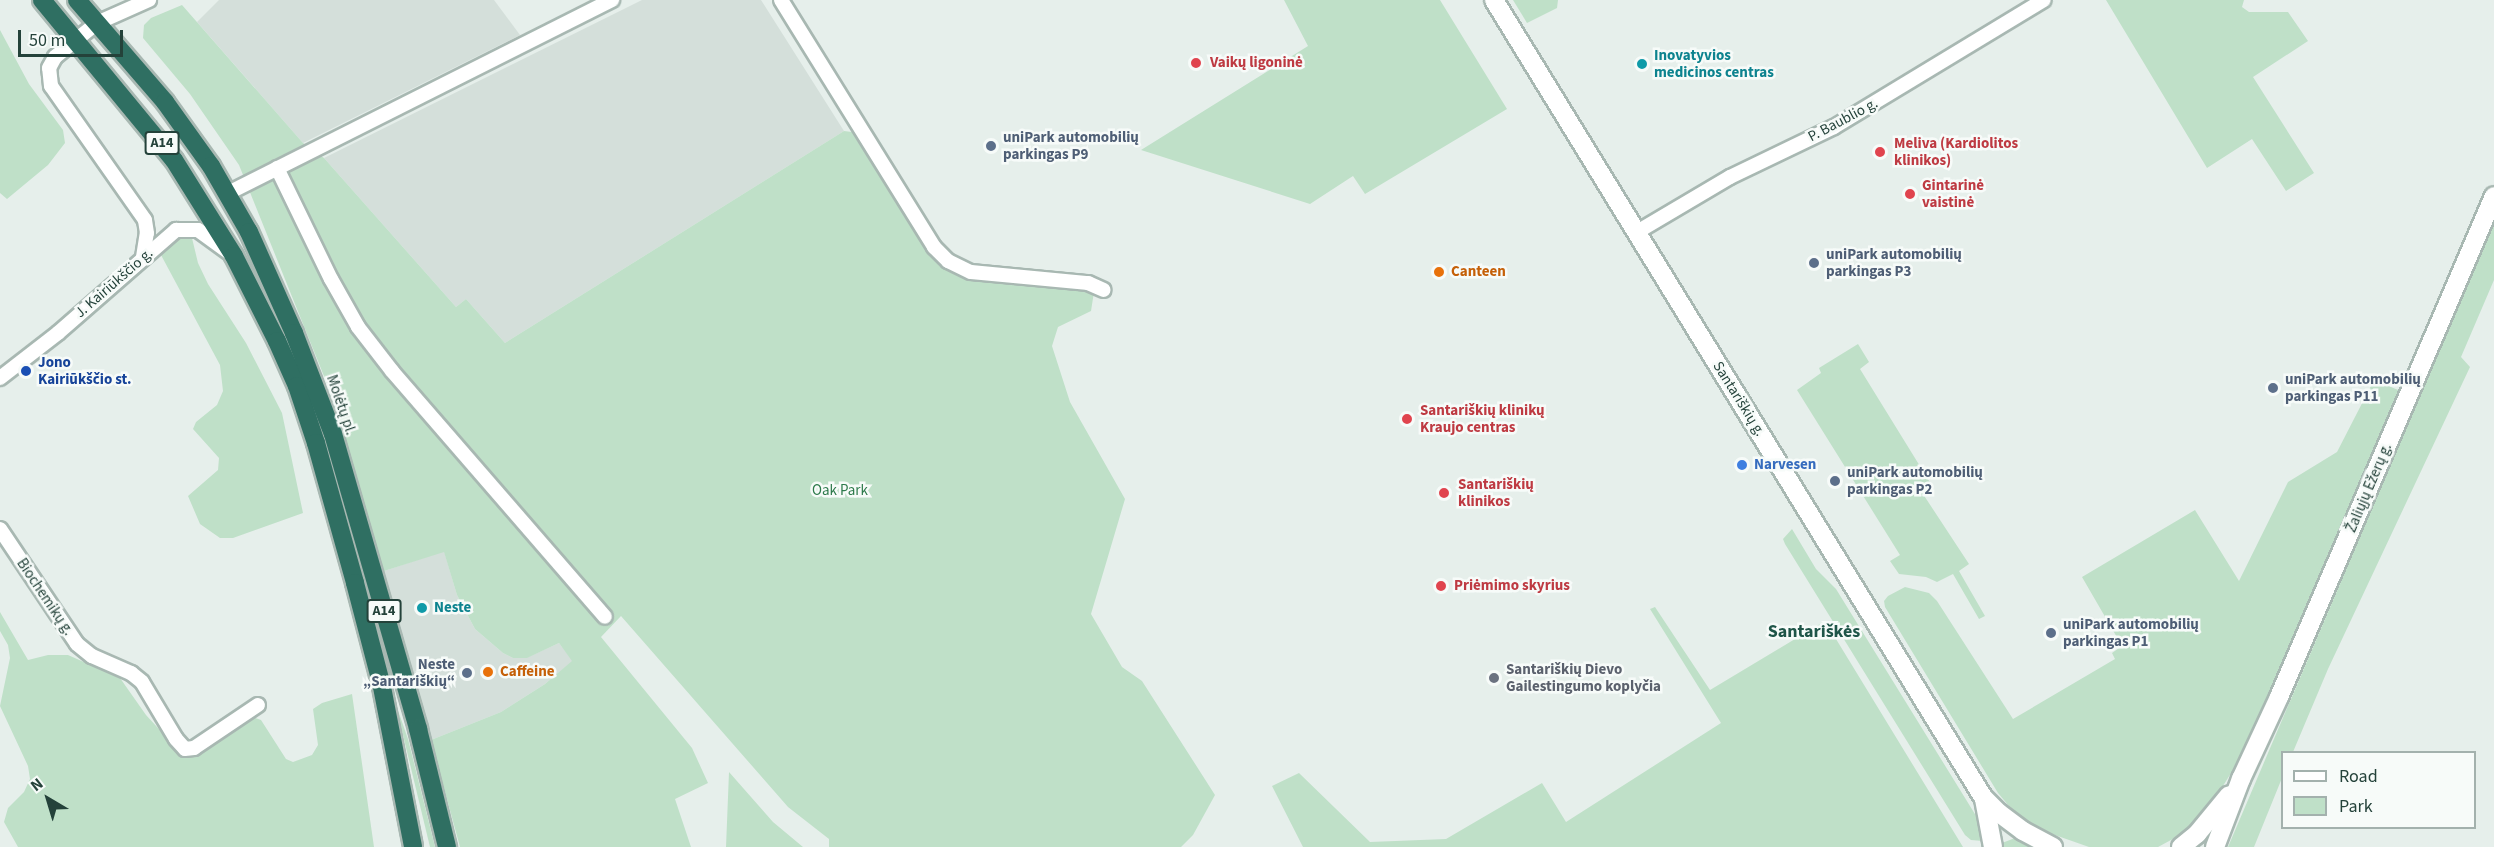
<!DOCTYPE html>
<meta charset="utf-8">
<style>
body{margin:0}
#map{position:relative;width:2494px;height:847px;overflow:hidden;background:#e6efeb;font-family:"Source Sans 3",sans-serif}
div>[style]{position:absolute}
.built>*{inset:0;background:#d4dfda}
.green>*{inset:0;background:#bfe0c8}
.roads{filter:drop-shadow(2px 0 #a8b8b2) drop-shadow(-2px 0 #a8b8b2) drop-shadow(0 2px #a8b8b2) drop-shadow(0 -2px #a8b8b2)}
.street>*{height:14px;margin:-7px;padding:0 7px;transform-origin:7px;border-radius:7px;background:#fff}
.secondary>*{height:18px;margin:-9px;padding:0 9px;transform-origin:9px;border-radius:9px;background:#fff}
.highway>*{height:18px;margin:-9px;padding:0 9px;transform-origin:9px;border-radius:9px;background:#2f6f62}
.dots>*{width:16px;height:16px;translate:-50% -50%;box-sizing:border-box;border:3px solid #f7fbf9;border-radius:50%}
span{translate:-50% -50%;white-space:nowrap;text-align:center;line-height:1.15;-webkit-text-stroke:5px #f7fbf9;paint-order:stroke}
.shield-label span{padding:2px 4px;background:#f7fbf9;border:2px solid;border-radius:4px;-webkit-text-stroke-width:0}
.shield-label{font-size:14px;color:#24423a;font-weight:700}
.culture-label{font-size:15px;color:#0d838f;font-weight:700}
.left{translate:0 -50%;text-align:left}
.health-label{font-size:15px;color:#be3a42;font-weight:700}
.street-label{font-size:15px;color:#24423a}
.service-label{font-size:15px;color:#4e5e75;font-weight:700}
.right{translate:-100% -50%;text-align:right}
.food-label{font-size:15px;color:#c56008;font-weight:700}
.transit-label{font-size:15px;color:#164399;font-weight:700}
.shop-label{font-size:15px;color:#366cbe;font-weight:700}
.park-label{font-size:15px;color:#2d7a4b}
.worship-label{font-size:15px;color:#5b616d;font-weight:700}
.quarter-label{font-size:18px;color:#1f5548;font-weight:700}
.legend{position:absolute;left:2281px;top:751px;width:195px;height:78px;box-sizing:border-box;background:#f7fbf9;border:2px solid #a3b1ad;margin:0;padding:8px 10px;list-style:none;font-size:18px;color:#24423a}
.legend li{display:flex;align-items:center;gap:12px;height:30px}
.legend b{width:30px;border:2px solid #a3b1ad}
.north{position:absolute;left:18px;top:769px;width:60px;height:60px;-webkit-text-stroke:4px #f7fbf9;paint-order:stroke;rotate:322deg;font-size:16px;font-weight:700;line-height:24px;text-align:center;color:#24423a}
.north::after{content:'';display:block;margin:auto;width:21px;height:27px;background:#24423a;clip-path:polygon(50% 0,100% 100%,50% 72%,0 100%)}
.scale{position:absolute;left:18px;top:30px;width:105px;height:27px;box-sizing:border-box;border:3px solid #24423a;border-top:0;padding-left:8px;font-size:18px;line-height:21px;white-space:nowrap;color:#24423a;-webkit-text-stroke:4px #f7fbf9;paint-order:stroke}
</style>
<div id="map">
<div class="built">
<i style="clip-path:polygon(219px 0,494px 0,520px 35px,303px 143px,197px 22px)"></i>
<i style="clip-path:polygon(642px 0,761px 0,844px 131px,505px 343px,466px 299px,456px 307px,324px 158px)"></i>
<i style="clip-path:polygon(444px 551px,457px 595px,475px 629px,503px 653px,513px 658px,526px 658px,559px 643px,573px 661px,545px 684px,501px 712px,431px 740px,384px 571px)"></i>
</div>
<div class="green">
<i style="clip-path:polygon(1284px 0,1440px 0,1507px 109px,1365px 194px,1353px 176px,1310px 204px,1141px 150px,1308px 46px)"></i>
<i style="clip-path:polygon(1513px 0,1558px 0,1557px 8px,1527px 23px)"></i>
<i style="clip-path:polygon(2106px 0,2244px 0,2242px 7px,2249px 12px,2288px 12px,2308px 41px,2253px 77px,2314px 173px,2286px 191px,2252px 139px,2207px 168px)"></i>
<i style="clip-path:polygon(182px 5px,303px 143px,324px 158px,456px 307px,466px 299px,505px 343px,844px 131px,852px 132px,927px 252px,945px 268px,966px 278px,1094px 292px,1091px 311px,1058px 327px,1052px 346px,1070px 402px,1125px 499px,1091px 614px,1122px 667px,1142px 681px,1215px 795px,1193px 835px,1181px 847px,829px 847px,829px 839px,788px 807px,621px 616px,601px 637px,692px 748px,708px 783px,675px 799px,691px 847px,460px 847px,431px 740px,501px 712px,545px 684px,572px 661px,559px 643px,527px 658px,513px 658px,503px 653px,475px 629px,457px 595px,444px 552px,384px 571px,330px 391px,239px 165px,190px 94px,143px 38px,144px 25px,151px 18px)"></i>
<i style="clip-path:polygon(0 30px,29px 84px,63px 130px,65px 143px,48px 165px,7px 199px,0 193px)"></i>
<i style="clip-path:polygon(2494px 222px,2494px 280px,2461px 357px,2470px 367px,2328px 669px,2293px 752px,2282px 752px,2282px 778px,2254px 847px,2228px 847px)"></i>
<i style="clip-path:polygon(186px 236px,192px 238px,198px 263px,208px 284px,246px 343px,282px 413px,303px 513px,233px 538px,220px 538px,200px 524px,188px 496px,218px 470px,219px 458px,193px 429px,196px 422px,217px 405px,223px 391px,220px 365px,161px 255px,174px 240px)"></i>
<i style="clip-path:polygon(1858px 344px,1869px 362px,1860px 369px,1931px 484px,1921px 491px,1969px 564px,1959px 571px,1985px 616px,1979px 619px,1953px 574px,1937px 582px,1926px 577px,1899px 574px,1890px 561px,1900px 555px,1797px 390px,1821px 373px,1819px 368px)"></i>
<i style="clip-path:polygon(2374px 380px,2403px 392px,2246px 749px,2218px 794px,2199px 819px,2184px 833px,2158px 847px,2089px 847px,2035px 828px,2019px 818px,1998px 793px,1885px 607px,1884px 601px,1888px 596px,1905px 587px,1929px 593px,1937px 601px,2013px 719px,2115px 659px,2112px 653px,2122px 646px,2082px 577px,2195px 510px,2239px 581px,2288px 482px,2337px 452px)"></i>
<i style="clip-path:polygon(1792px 529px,1816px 569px,1836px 589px,1978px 819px,1983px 841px,1971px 840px,1965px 835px,1785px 544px,1783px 539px)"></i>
<i style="clip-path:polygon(1655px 607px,1710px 690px,1825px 621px,1963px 847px,1303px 847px,1272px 786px,1299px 773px,1370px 842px,1446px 839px,1542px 783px,1566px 822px,1721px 723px,1650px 609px)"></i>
<i style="clip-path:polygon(0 612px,28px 660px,48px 655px,68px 655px,120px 678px,146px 715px,180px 752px,250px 716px,261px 720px,286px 759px,293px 762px,312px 755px,318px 745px,313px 709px,322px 703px,352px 694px,374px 847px,18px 847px,4px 822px,8px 808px,24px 792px,30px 779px,28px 766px,0 706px,10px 658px,8px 645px,0 631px)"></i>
<i style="clip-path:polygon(395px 702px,408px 739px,435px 847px,430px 847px)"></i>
<i style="clip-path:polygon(729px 772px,773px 822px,803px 847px,726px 847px)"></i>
<i style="clip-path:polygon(2015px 838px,2030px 847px,2002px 847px,2002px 843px)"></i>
</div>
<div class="roads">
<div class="street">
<i style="left:781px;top:0;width:291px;rotate:58.2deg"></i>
<i style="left:934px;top:247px;width:20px;rotate:45deg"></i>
<i style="left:948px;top:261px;width:25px;rotate:26deg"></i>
<i style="left:971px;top:272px;width:118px;rotate:5.4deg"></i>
<i style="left:1088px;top:283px;width:17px;rotate:24deg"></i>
<i style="left:277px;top:168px;width:123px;rotate:64.1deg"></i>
<i style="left:331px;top:279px;width:55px;rotate:60.6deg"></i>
<i style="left:358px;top:327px;width:56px;rotate:52.3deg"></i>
<i style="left:392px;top:371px;width:325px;rotate:49.1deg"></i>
<i style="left:228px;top:193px;width:430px;rotate:-26.7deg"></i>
<i style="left:1637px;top:232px;width:108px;rotate:-30.6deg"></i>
<i style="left:1730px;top:177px;width:115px;rotate:-25.7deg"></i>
<i style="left:1834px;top:127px;width:245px;rotate:-31.2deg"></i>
<i style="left:143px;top:257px;width:24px;rotate:-81deg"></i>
<i style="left:147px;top:233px;width:13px;rotate:-99deg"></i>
<i style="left:145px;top:220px;width:164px;rotate:-125deg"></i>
<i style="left:51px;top:86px;width:18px;rotate:-96deg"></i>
<i style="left:49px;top:68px;width:13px;rotate:-61deg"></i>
<i style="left:55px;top:57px;width:54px;rotate:-39deg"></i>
<i style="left:97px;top:23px;width:57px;rotate:-23.9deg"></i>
<i style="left:0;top:378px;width:73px;rotate:-37.8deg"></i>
<i style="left:58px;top:333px;width:157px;rotate:-41.1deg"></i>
<i style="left:176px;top:230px;width:22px"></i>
<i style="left:198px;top:230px;width:37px;rotate:36deg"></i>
<i style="left:0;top:529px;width:138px;rotate:56.2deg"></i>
<i style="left:77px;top:644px;width:19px;rotate:39deg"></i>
<i style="left:92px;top:656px;width:43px;rotate:23.6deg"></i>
<i style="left:131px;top:673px;width:14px;rotate:39deg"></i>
<i style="left:142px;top:682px;width:66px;rotate:59.2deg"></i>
<i style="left:176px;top:739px;width:13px;rotate:48deg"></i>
<i style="left:185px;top:749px;width:9px;rotate:-6deg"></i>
<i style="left:194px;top:748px;width:77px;rotate:-33.9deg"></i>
</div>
<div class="secondary">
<i style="left:1494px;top:0;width:935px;rotate:58.47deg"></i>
<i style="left:1983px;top:797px;width:23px;rotate:45deg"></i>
<i style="left:1999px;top:813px;width:30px;rotate:37deg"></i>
<i style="left:2023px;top:831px;width:34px;rotate:28deg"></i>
<i style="left:1984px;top:799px;width:49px;rotate:79.4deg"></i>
<i style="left:2181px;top:847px;width:21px;rotate:-39deg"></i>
<i style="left:2197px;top:834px;width:50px;rotate:-50.6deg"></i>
<i style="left:2215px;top:847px;width:73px;rotate:-69.1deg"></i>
<i style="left:2241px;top:779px;width:90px;rotate:-65.1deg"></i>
<i style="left:2279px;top:697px;width:545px;rotate:-66.77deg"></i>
</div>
<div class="highway">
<i style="left:42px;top:0;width:207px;rotate:50.5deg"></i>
<i style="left:174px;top:160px;width:113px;rotate:58deg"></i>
<i style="left:234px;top:256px;width:95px;rotate:63.2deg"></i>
<i style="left:277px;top:341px;width:49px;rotate:66deg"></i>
<i style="left:297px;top:386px;width:60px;rotate:71.6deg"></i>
<i style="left:316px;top:443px;width:145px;rotate:74.4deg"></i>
<i style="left:355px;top:583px;width:107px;rotate:75.4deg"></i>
<i style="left:382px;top:687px;width:163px;rotate:79deg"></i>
<i style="left:77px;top:0;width:135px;rotate:49.2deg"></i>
<i style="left:165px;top:102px;width:79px;rotate:54.3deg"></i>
<i style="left:211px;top:166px;width:76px;rotate:60.1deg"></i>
<i style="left:249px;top:232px;width:111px;rotate:66deg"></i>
<i style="left:294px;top:333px;width:108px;rotate:68.9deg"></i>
<i style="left:333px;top:434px;width:307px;rotate:73.9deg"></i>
<i style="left:418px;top:729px;width:122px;rotate:76.2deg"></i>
</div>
</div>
<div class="dots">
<i style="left:1196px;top:63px;background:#e0444e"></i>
<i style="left:1642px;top:64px;background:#0f9aa8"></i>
<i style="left:991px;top:146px;background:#5c6f8a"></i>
<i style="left:1880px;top:152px;background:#e0444e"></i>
<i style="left:1910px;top:194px;background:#e0444e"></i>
<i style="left:1814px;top:263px;background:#5c6f8a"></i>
<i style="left:1439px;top:272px;background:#e8710a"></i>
<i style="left:26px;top:371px;background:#1a4fb4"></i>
<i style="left:2273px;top:388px;background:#5c6f8a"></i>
<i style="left:1407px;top:419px;background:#e0444e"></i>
<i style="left:1742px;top:465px;background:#3f7fe0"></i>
<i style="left:1835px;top:481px;background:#5c6f8a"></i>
<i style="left:1444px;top:493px;background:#e0444e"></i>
<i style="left:1441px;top:586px;background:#e0444e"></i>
<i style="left:422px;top:608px;background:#0f9aa8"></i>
<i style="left:2051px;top:633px;background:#5c6f8a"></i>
<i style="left:488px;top:672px;background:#e8710a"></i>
<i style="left:467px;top:673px;background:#5c6f8a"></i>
<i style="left:1494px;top:678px;background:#6b7280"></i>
</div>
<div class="shield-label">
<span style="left:162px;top:143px">A14</span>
<span style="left:384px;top:611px">A14</span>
</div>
<div class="culture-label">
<span class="left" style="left:1654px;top:64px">Inovatyvios<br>medicinos centras</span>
<span class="left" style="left:434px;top:608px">Neste</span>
</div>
<div class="health-label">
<span class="left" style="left:1210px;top:63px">Vaikų ligoninė</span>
<span class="left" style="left:1894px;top:152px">Meliva (Kardiolitos<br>klinikos)</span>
<span class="left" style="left:1922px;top:194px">Gintarinė<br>vaistinė</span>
<span class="left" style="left:1420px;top:419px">Santariškių klinikų<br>Kraujo centras</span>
<span class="left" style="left:1458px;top:493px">Santariškių<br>klinikos</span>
<span class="left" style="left:1454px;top:586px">Priėmimo skyrius</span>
</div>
<div class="street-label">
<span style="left:1843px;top:120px;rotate:-28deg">P. Baublio g.</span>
<span style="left:114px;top:283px;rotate:-41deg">J. Kairiūkščio g.</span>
<span style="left:1739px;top:399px;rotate:58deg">Santariškių g.</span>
<span style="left:341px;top:405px;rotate:71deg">Molėtų pl.</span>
<span style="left:2369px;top:488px;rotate:-67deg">Žaliųjų Ežerų g.</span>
<span style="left:45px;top:597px;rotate:56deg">Biochemikų g.</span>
</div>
<div class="service-label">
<span class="left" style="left:1003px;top:146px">uniPark automobilių<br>parkingas P9</span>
<span class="left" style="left:1826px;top:263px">uniPark automobilių<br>parkingas P3</span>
<span class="left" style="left:2285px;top:388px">uniPark automobilių<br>parkingas P11</span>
<span class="left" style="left:1847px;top:481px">uniPark automobilių<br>parkingas P2</span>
<span class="left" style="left:2063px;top:633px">uniPark automobilių<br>parkingas P1</span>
<span class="right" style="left:455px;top:673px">Neste<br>„Santariškių“</span>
</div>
<div class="food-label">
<span class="left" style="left:1451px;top:272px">Canteen</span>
<span class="left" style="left:500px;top:672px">Caffeine</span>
</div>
<div class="transit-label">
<span class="left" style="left:38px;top:371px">Jono<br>Kairiūkščio st.</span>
</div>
<div class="shop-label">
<span class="left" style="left:1754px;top:465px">Narvesen</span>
</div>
<div class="park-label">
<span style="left:840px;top:491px">Oak Park</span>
</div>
<div class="worship-label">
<span class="left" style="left:1506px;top:678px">Santariškių Dievo<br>Gailestingumo koplyčia</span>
</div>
<div class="quarter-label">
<span style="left:1814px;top:632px">Santariškės</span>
</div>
<ul class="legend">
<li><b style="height:8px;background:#fff"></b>Road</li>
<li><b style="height:16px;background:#bfe0c8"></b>Park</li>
</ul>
<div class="north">N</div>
<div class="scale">50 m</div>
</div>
